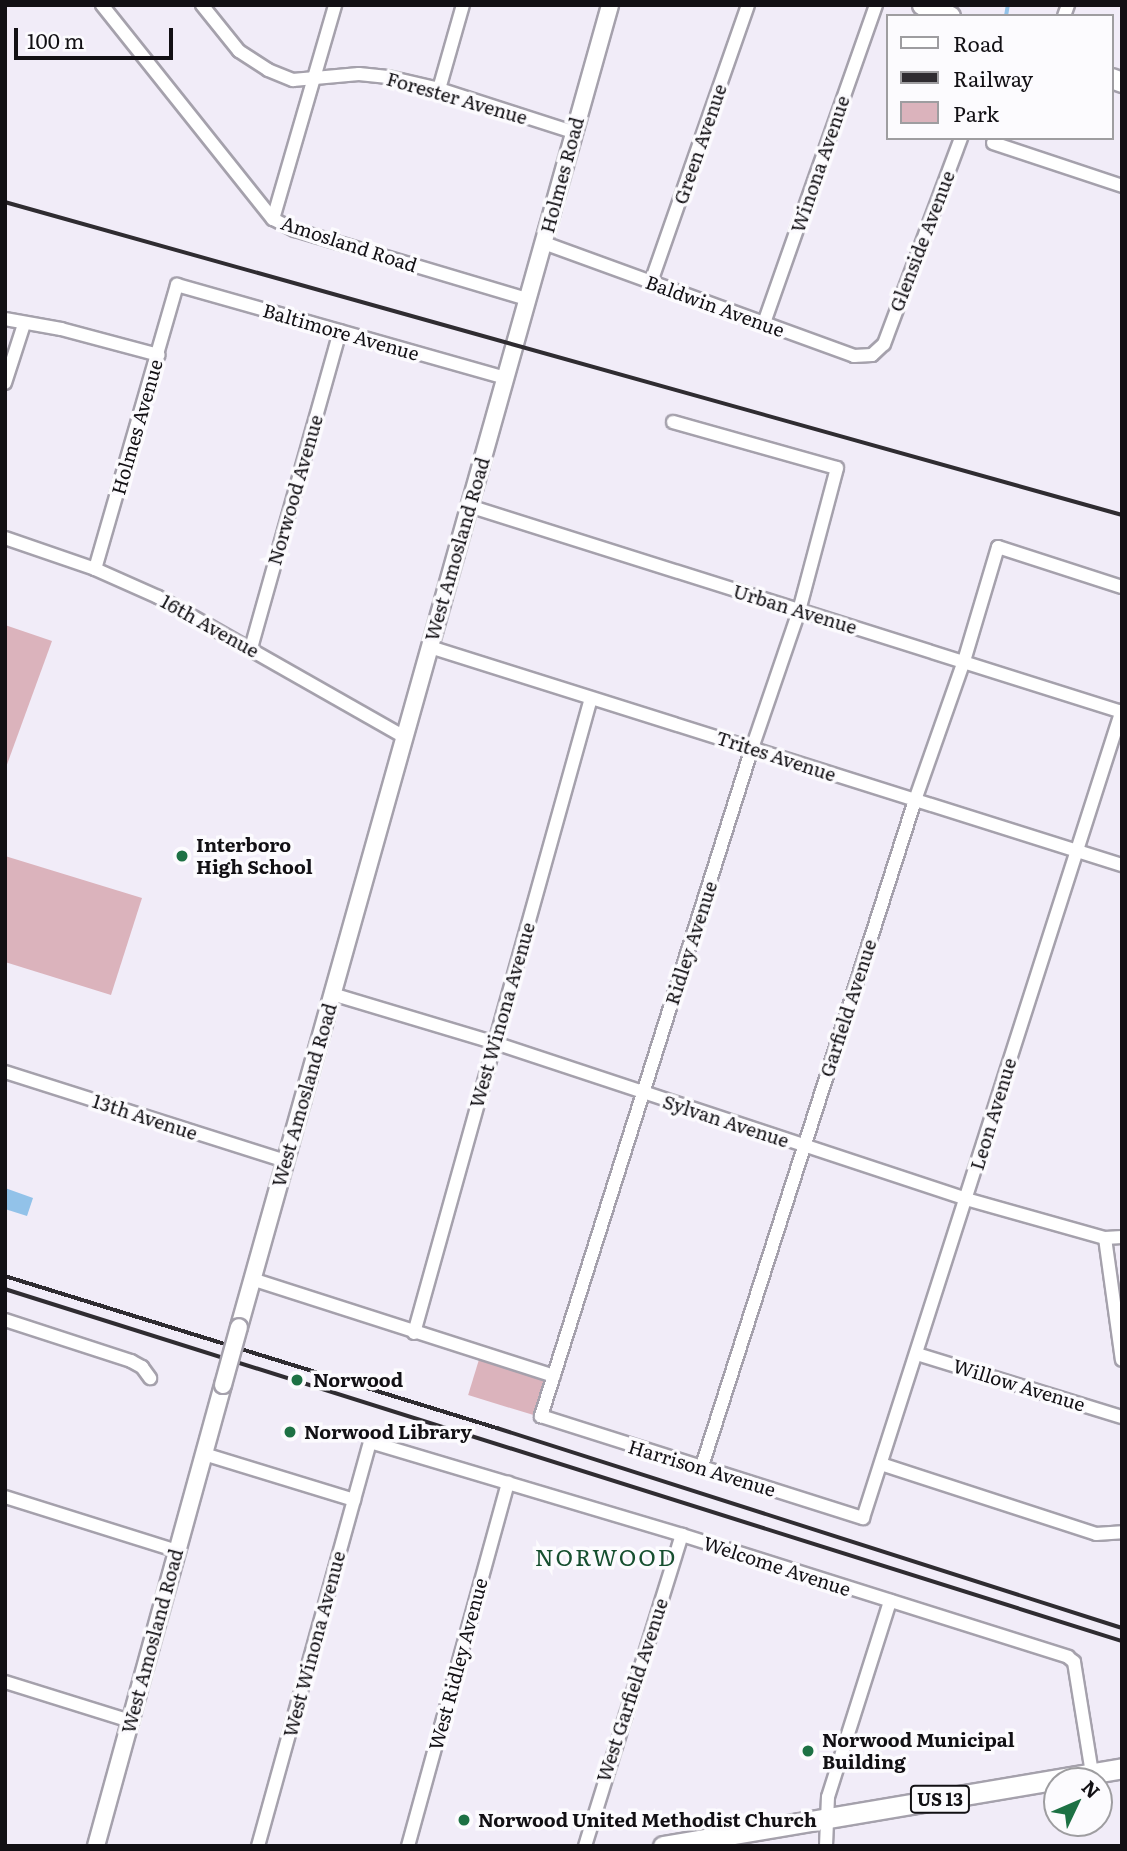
<!DOCTYPE html>
<style>
body{margin:0}
#map{position:relative;width:1127px;height:1851px;overflow:hidden;background:#f1ecf8;font-family:Literata,serif}
div>[style]{position:absolute}
.green>*{inset:0;background:#dbb3bc;transform-origin:0 0}
.water>*{inset:0;background:#92c2e9}
.stream>*{height:3.5px;margin:-1.75px;padding:0 1.75px;transform-origin:1.75px;border-radius:1.75px;background:#92c2e9}
.roads{filter:drop-shadow(2px 0 #a5a1ac) drop-shadow(-2px 0 #a5a1ac) drop-shadow(0 2px #a5a1ac) drop-shadow(0 -2px #a5a1ac)}
.minor>*{height:12px;margin:-6px;padding:0 6px;transform-origin:6px;border-radius:6px;background:#fff}
.tertiary>*{height:16px;margin:-8px;padding:0 8px;transform-origin:8px;border-radius:8px;background:#fff}
.primary>*{height:19px;margin:-9.5px;padding:0 9.5px;transform-origin:9.5px;border-radius:9.5px;background:#fff}
.rail>*{height:3.5px;margin:-1.75px;padding:0 1.75px;transform-origin:1.75px;border-radius:1.75px;background:#2f2c31}
.bridges{filter:drop-shadow(2px 0 #a5a1ac) drop-shadow(-2px 0 #a5a1ac) drop-shadow(0 2px #a5a1ac) drop-shadow(0 -2px #a5a1ac)}
.tertiary-bridge>*{height:16px;margin:-8px;padding:0 8px;transform-origin:8px;border-radius:8px;background:#fff}
.dots>*{width:19px;height:19px;translate:-50% -50%;box-sizing:border-box;border:4px solid #fcfbfe;border-radius:50%}
span{translate:-50% -50%;white-space:nowrap;text-align:center;line-height:1.15;-webkit-text-stroke:7px #fcfbfe;paint-order:stroke}
.shield-label span{padding:2px 5px;background:#fcfbfe;border:2px solid;border-radius:5px;-webkit-text-stroke-width:0}
.shield-label{font-size:18px;color:#121014;font-weight:700}
.street-label{font-size:19px;color:#121014}
.poi-label{font-size:19px;color:#121014;font-weight:700}
.left{translate:0 -50%;text-align:left}
.quarter-label{font-size:23px;color:#164f2f;letter-spacing:2px}
.frame{position:absolute;inset:0;border:7px solid #121014;pointer-events:none}
.legend{position:absolute;left:886px;top:14px;width:228px;height:126px;box-sizing:border-box;background:#fcfbfe;border:2px solid #9e9da0;margin:0;padding:9px 12px;list-style:none;font-size:21px;color:#121014}
.legend li{display:flex;align-items:center;gap:14px;height:35px}
.legend b{width:35px;border:2px solid #9e9da0}
.north{position:absolute;left:1043px;top:1767px;width:70px;height:70px;box-sizing:border-box;background:#fcfbfe;border:2px solid #9e9da0;border-radius:50%;rotate:46deg;font-size:19px;font-weight:700;line-height:28px;text-align:center;color:#121014}
.north::after{content:'';display:block;margin:auto;width:24px;height:32px;background:#1d7144;clip-path:polygon(50% 0,100% 100%,50% 72%,0 100%)}
.scale{position:absolute;left:14px;top:28px;width:159px;height:32px;box-sizing:border-box;border:4px solid #121014;border-top:0;padding-left:9px;font-size:21px;line-height:24px;white-space:nowrap;color:#121014;-webkit-text-stroke:5px #fcfbfe;paint-order:stroke}
</style>
<div id="map">
<div class="green">
<i style="clip-path:polygon(5px 625px,52px 641px,5px 770px)"></i>
<i style="clip-path:polygon(5px 856px,142px 898px,111px 995px,5px 962px)"></i>
<i style="left:481px;top:1353px;width:77px;height:44px;rotate:17deg"></i>
</div>
<div class="water">
<i style="clip-path:polygon(5px 1188px,33px 1198px,27px 1216px,5px 1209px)"></i>
</div>
<div class="stream">
<i style="left:1006px;top:16px;width:11px;rotate:-80deg"></i>
</div>
<div class="roads">
<div class="minor">
<i style="left:102px;top:5px;width:274px;rotate:51.4deg"></i>
<i style="left:273px;top:219px;width:25px;rotate:27deg"></i>
<i style="left:295px;top:230px;width:242px;rotate:16.6deg"></i>
<i style="left:202px;top:5px;width:59px;rotate:51.2deg"></i>
<i style="left:239px;top:51px;width:35px;rotate:33deg"></i>
<i style="left:268px;top:70px;width:27px;rotate:22deg"></i>
<i style="left:293px;top:80px;width:66px;rotate:-5.2deg"></i>
<i style="left:359px;top:74px;width:29px;rotate:6deg"></i>
<i style="left:388px;top:77px;width:52px;rotate:13.2deg"></i>
<i style="left:439px;top:89px;width:141px;rotate:17.8deg"></i>
<i style="left:1064px;top:16px;width:12px;rotate:-70deg"></i>
<i style="left:439px;top:89px;width:87px;rotate:-74.1deg"></i>
<i style="left:993px;top:143px;width:136px;rotate:18.4deg"></i>
<i style="left:273px;top:219px;width:223px;rotate:-73.8deg"></i>
<i style="left:544px;top:243px;width:330px;rotate:20deg"></i>
<i style="left:854px;top:356px;width:18px;rotate:-3deg"></i>
<i style="left:872px;top:355px;width:16px;rotate:-43deg"></i>
<i style="left:884px;top:344px;width:220px;rotate:-69.5deg"></i>
<i style="left:651px;top:282px;width:293px;rotate:-70.7deg"></i>
<i style="left:5px;top:319px;width:57px;rotate:10.1deg"></i>
<i style="left:61px;top:329px;width:101px;rotate:14.9deg"></i>
<i style="left:764px;top:323px;width:337px;rotate:-70.6deg"></i>
<i style="left:5px;top:383px;width:62px;rotate:-72.1deg"></i>
<i style="left:673px;top:422px;width:170px;rotate:15.7deg"></i>
<i style="left:837px;top:468px;width:148px;rotate:104.9deg"></i>
<i style="left:799px;top:611px;width:145px;rotate:108.9deg"></i>
<i style="left:752px;top:748px;width:701px;rotate:107.53deg"></i>
<i style="left:541px;top:1416px;width:338px;rotate:17.6deg"></i>
<i style="left:863px;top:1518px;width:848px;rotate:-72.23deg"></i>
<i style="left:469px;top:506px;width:685px;rotate:17.51deg"></i>
<i style="left:5px;top:538px;width:95px;rotate:19deg"></i>
<i style="left:95px;top:569px;width:69px;rotate:24deg"></i>
<i style="left:158px;top:597px;width:283px;rotate:29.6deg"></i>
<i style="left:95px;top:569px;width:296px;rotate:-73.9deg"></i>
<i style="left:177px;top:285px;width:341px;rotate:15.8deg"></i>
<i style="left:430px;top:647px;width:726px;rotate:17.49deg"></i>
<i style="left:251px;top:648px;width:329px;rotate:-74.3deg"></i>
<i style="left:332px;top:994px;width:170px;rotate:16.7deg"></i>
<i style="left:495px;top:1043px;width:496px;rotate:18.3deg"></i>
<i style="left:966px;top:1199px;width:144px;rotate:15.7deg"></i>
<i style="left:1105px;top:1238px;width:17px;rotate:-3deg"></i>
<i style="left:5px;top:1072px;width:294px;rotate:17.6deg"></i>
<i style="left:1105px;top:1238px;width:123px;rotate:82.1deg"></i>
<i style="left:252px;top:1279px;width:317px;rotate:17.8deg"></i>
<i style="left:5px;top:1320px;width:133px;rotate:18deg"></i>
<i style="left:131px;top:1361px;width:13px;rotate:29deg"></i>
<i style="left:142px;top:1367px;width:14px;rotate:54deg"></i>
<i style="left:414px;top:1333px;width:659px;rotate:-74.42deg"></i>
<i style="left:917px;top:1354px;width:214px;rotate:17.1deg"></i>
<i style="left:204px;top:1454px;width:157px;rotate:17deg"></i>
<i style="left:881px;top:1464px;width:226px;rotate:18deg"></i>
<i style="left:1096px;top:1534px;width:26px;rotate:-4deg"></i>
<i style="left:701px;top:1469px;width:702px;rotate:-72.26deg"></i>
<i style="left:915px;top:800px;width:147px;rotate:-70.6deg"></i>
<i style="left:964px;top:661px;width:119px;rotate:-73.4deg"></i>
<i style="left:998px;top:547px;width:130px;rotate:17.9deg"></i>
<i style="left:5px;top:1497px;width:180px;rotate:17.4deg"></i>
<i style="left:5px;top:1682px;width:131px;rotate:17.3deg"></i>
<i style="left:258px;top:1846px;width:419px;rotate:-74.5deg"></i>
<i style="left:370px;top:1442px;width:326px;rotate:16.6deg"></i>
<i style="left:682px;top:1535px;width:405px;rotate:17.5deg"></i>
<i style="left:1068px;top:1657px;width:8px;rotate:40deg"></i>
<i style="left:1074px;top:1662px;width:112px;rotate:80.8deg"></i>
<i style="left:408px;top:1846px;width:377px;rotate:-74.6deg"></i>
<i style="left:585px;top:1846px;width:326px;rotate:-72.7deg"></i>
<i style="left:826px;top:1846px;width:49px;rotate:-87.7deg"></i>
<i style="left:828px;top:1797px;width:206px;rotate:-72.4deg"></i>
</div>
<div class="tertiary">
<i style="left:239px;top:1327px;width:1373px;rotate:-74.32deg"></i>
<i style="left:96px;top:1846px;width:478px;rotate:-74.6deg"></i>
</div>
<div class="primary">
<i style="left:922px;top:5px;width:30px;rotate:21deg"></i>
<i style="left:1111px;top:78px;width:12px;rotate:20deg"></i>
<i style="left:663px;top:1846px;width:466px;rotate:-9.6deg"></i>
</div>
</div>
<div class="rail">
<i style="left:5px;top:202px;width:1160px;rotate:15.65deg"></i>
<i style="left:5px;top:1276px;width:515px;rotate:17.17deg"></i>
<i style="left:497px;top:1428px;width:656px;rotate:17.74deg"></i>
<i style="left:5px;top:1289px;width:1171px;rotate:17.49deg"></i>
</div>
<div class="bridges">
<div class="tertiary-bridge">
<i style="left:223px;top:1385px;width:60px;rotate:-74.6deg"></i>
</div>
</div>
<div class="dots">
<i style="left:182px;top:856px;background:#1d7144"></i>
<i style="left:297px;top:1380px;background:#1d7144"></i>
<i style="left:290px;top:1432px;background:#1d7144"></i>
<i style="left:808px;top:1751px;background:#1d7144"></i>
<i style="left:464px;top:1820px;background:#1d7144"></i>
</div>
<div class="shield-label">
<span style="left:940px;top:1799px">US 13</span>
</div>
<div class="street-label">
<span style="left:457px;top:98px;rotate:16deg">Forester Avenue</span>
<span style="left:700px;top:144px;rotate:-71deg">Green Avenue</span>
<span style="left:820px;top:164px;rotate:-71deg">Winona Avenue</span>
<span style="left:562px;top:175px;rotate:-75deg">Holmes Road</span>
<span style="left:922px;top:241px;rotate:-69deg">Glenside Avenue</span>
<span style="left:349px;top:244px;rotate:18deg">Amosland Road</span>
<span style="left:715px;top:306px;rotate:20deg">Baldwin Avenue</span>
<span style="left:341px;top:332px;rotate:16deg">Baltimore Avenue</span>
<span style="left:137px;top:427px;rotate:-74deg">Holmes Avenue</span>
<span style="left:295px;top:490px;rotate:-74deg">Norwood Avenue</span>
<span style="left:457px;top:549px;rotate:-74deg">West Amosland Road</span>
<span style="left:795px;top:609px;rotate:17deg">Urban Avenue</span>
<span style="left:210px;top:626px;rotate:29deg">16th Avenue</span>
<span style="left:776px;top:756px;rotate:18deg">Trites Avenue</span>
<span style="left:691px;top:943px;rotate:-72deg">Ridley Avenue</span>
<span style="left:848px;top:1008px;rotate:-72deg">Garfield Avenue</span>
<span style="left:502px;top:1015px;rotate:-74deg">West Winona Avenue</span>
<span style="left:304px;top:1095px;rotate:-74deg">West Amosland Road</span>
<span style="left:993px;top:1114px;rotate:-73deg">Leon Avenue</span>
<span style="left:145px;top:1117px;rotate:18deg">13th Avenue</span>
<span style="left:726px;top:1121px;rotate:18deg">Sylvan Avenue</span>
<span style="left:1019px;top:1385px;rotate:17deg">Willow Avenue</span>
<span style="left:702px;top:1468px;rotate:17deg">Harrison Avenue</span>
<span style="left:777px;top:1566px;rotate:18deg">Welcome Avenue</span>
<span style="left:152px;top:1641px;rotate:-75deg">West Amosland Road</span>
<span style="left:314px;top:1644px;rotate:-75deg">West Winona Avenue</span>
<span style="left:458px;top:1664px;rotate:-75deg">West Ridley Avenue</span>
<span style="left:632px;top:1690px;rotate:-72deg">West Garfield Avenue</span>
</div>
<div class="poi-label">
<span class="left" style="left:196px;top:856px">Interboro<br>High School</span>
<span class="left" style="left:313px;top:1380px">Norwood</span>
<span class="left" style="left:304px;top:1432px">Norwood Library</span>
<span class="left" style="left:822px;top:1751px">Norwood Municipal<br>Building</span>
<span class="left" style="left:478px;top:1820px">Norwood United Methodist Church</span>
</div>
<div class="quarter-label">
<span style="left:606px;top:1556px">NORWOOD</span>
</div>
<div class="frame"></div>
<ul class="legend">
<li><b style="height:9px;background:#fff"></b>Road</li>
<li><b style="height:9px;background:#2f2c31"></b>Railway</li>
<li><b style="height:19px;background:#dbb3bc"></b>Park</li>
</ul>
<div class="north">N</div>
<div class="scale">100 m</div>
</div>
